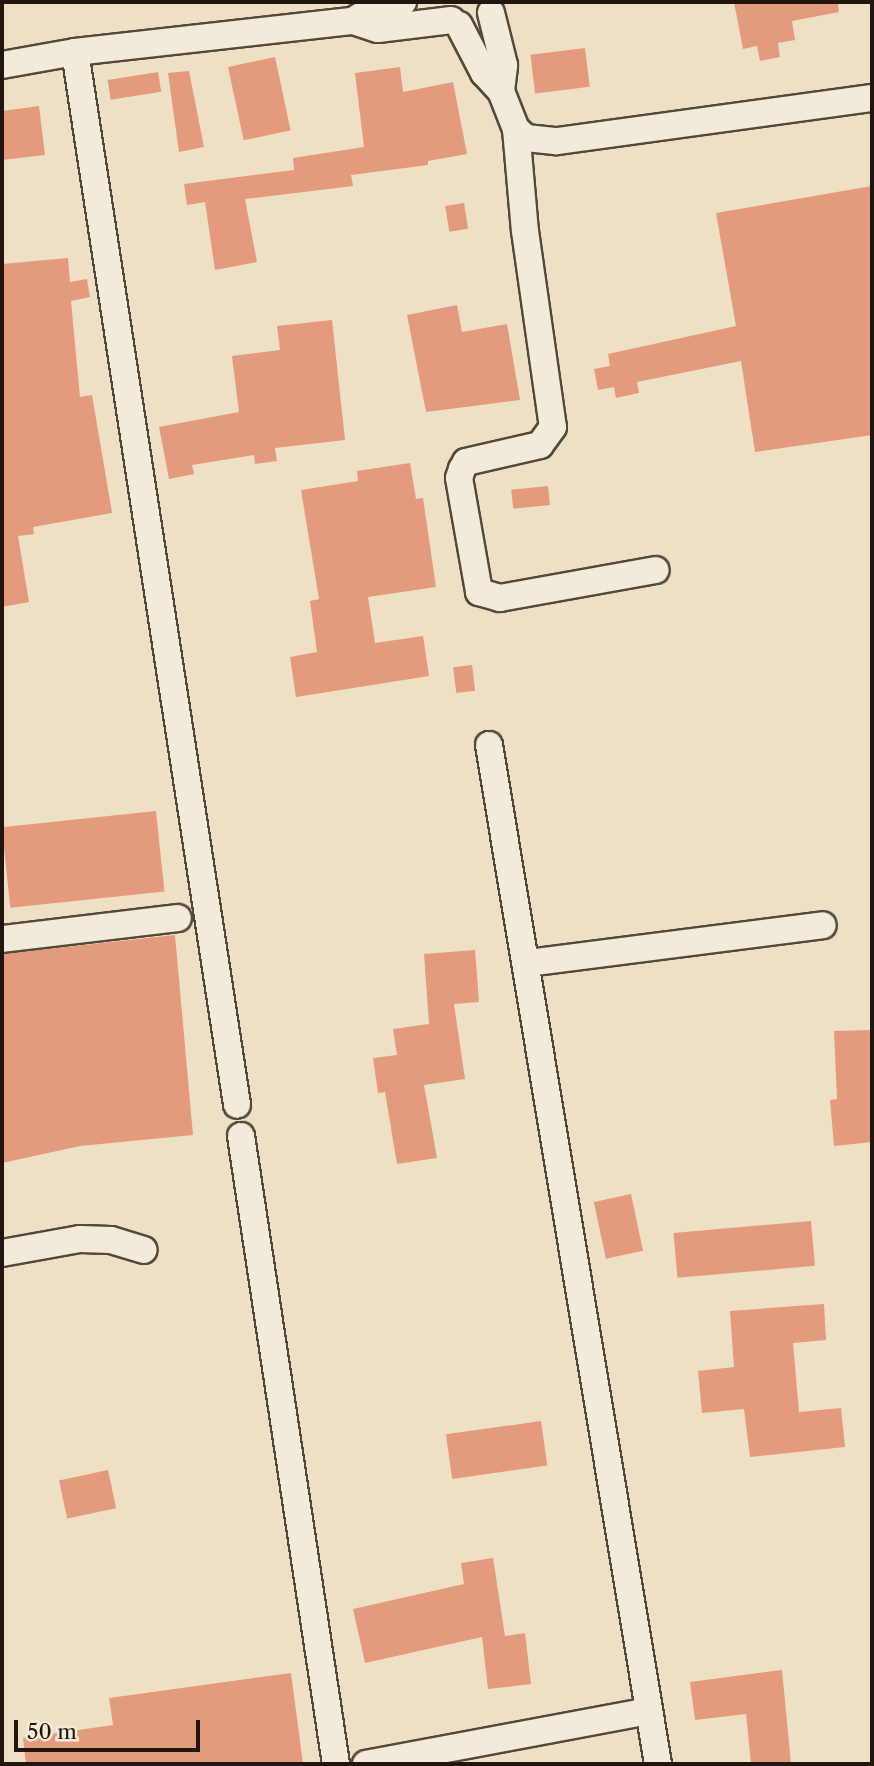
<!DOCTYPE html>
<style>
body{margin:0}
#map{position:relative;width:874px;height:1766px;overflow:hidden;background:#ede0c4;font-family:"Libre Caslon Text",serif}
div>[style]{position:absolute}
.building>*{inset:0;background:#e49a7d;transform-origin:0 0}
.roads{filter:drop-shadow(2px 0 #53483c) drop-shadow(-2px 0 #53483c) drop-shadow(0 2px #53483c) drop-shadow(0 -2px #53483c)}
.minor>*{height:26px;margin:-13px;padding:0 13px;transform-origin:13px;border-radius:13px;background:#f3ebd9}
span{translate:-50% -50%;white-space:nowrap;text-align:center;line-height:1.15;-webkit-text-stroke:5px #f3ebd9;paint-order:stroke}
.frame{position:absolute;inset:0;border:4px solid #20160f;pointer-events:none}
.scale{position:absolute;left:14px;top:1720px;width:186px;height:32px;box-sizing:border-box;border:4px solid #20160f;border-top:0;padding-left:9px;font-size:21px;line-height:24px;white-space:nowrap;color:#20160f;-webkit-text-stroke:5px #f3ebd9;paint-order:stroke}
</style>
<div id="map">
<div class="building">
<i style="clip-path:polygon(734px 2px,838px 2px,839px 12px,792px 21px,795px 40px,778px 43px,780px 57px,760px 61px,757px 46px,743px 49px)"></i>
<i style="left:585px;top:48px;width:39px;height:55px;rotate:83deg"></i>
<i style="left:275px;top:57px;width:75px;height:48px;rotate:78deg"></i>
<i style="clip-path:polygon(400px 67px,403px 92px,453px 82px,467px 154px,428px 161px,428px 165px,351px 175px,353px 186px,245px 199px,257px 262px,215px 270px,205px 202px,187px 205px,184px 184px,294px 170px,293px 158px,364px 147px,355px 73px)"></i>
<i style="clip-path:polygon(189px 71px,204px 147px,179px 152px,168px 73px)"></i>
<i style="left:158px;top:72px;width:20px;height:51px;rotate:81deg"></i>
<i style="clip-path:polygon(39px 106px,45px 155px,2px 160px,2px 111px)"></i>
<i style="clip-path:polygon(872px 186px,872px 435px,755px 452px,741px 361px,637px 382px,639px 393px,616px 398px,614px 387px,598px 390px,594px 369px,610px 366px,608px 354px,736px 326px,716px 213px)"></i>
<i style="left:464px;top:203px;width:26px;height:19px;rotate:81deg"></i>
<i style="clip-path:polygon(68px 258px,70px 282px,87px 279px,90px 297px,71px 301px,80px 397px,92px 395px,112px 513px,33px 527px,34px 534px,18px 536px,29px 602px,2px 607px,2px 264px)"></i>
<i style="clip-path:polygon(457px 305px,462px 332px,507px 324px,520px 400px,426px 412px,407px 315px)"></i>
<i style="clip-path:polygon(332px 320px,345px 440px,275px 448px,277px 461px,255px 464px,254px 455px,192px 465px,194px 474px,169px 479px,159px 427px,239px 412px,232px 356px,280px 350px,277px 326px)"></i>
<i style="clip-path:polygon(410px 463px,416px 499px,423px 498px,436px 587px,368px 597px,375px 643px,423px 636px,429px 676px,296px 697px,290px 657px,317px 652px,310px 601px,319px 599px,301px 490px,358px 481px,357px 471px)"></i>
<i style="left:548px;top:486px;width:19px;height:37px;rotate:84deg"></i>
<i style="left:472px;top:665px;width:26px;height:19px;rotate:83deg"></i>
<i style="left:156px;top:811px;width:81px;height:155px;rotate:84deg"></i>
<i style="clip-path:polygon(175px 935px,193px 1135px,80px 1146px,2px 1163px,2px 954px)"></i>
<i style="clip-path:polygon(475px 950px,479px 1002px,454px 1004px,465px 1079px,424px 1085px,437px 1158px,397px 1164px,385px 1092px,378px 1093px,373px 1058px,397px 1055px,393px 1029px,429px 1024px,424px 954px)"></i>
<i style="clip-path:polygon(872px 1030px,872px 1142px,834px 1146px,830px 1100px,837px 1099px,834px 1031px)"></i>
<i style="left:631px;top:1194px;width:58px;height:38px;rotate:78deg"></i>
<i style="left:811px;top:1221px;width:45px;height:138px;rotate:85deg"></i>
<i style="clip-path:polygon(824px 1304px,826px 1340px,793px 1343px,799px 1412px,841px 1408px,845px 1447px,750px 1457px,744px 1409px,702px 1413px,698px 1371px,734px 1367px,730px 1311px)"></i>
<i style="left:541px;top:1421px;width:45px;height:96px;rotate:82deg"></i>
<i style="left:108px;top:1470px;width:39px;height:50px;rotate:78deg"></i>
<i style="clip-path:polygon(493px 1558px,505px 1636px,525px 1633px,531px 1684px,488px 1689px,482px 1637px,365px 1663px,353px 1609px,464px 1584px,461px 1563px)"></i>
<i style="clip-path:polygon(782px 1670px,791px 1764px,751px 1764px,746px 1714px,695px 1720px,690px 1682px)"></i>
<i style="clip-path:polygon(291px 1673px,303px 1764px,26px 1764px,23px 1738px,113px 1725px,109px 1698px)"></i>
</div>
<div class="roads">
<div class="minor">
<i style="left:403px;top:2px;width:28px;rotate:170deg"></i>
<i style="left:375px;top:7px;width:26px;rotate:148deg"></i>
<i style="left:353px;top:21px;width:26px;rotate:18deg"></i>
<i style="left:378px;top:29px;width:74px;rotate:-7deg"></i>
<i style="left:459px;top:25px;width:54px;rotate:62.5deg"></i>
<i style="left:484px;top:73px;width:25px;rotate:47deg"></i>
<i style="left:501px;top:91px;width:26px;rotate:-83deg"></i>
<i style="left:504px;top:65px;width:54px;rotate:-104deg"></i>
<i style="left:75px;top:52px;width:1065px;rotate:81.25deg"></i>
<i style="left:2px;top:65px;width:74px;rotate:-10.1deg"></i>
<i style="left:75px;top:52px;width:280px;rotate:-6.4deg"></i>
<i style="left:501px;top:91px;width:41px;rotate:68.5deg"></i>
<i style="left:516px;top:129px;width:102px;rotate:85deg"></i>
<i style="left:525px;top:231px;width:198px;rotate:81.9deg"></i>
<i style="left:553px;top:427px;width:22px;rotate:126deg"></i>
<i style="left:540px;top:445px;width:76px;rotate:167.1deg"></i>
<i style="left:466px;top:462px;width:8px;rotate:120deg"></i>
<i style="left:462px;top:469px;width:9px;rotate:108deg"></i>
<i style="left:459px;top:478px;width:116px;rotate:80deg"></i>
<i style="left:479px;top:592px;width:22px;rotate:16deg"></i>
<i style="left:500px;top:598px;width:158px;rotate:-10.2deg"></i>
<i style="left:516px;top:129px;width:13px;rotate:42deg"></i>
<i style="left:526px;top:138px;width:31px;rotate:6deg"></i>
<i style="left:557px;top:141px;width:318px;rotate:-7.8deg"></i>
<i style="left:489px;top:745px;width:1033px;rotate:80.58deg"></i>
<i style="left:2px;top:939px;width:177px;rotate:-6.8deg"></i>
<i style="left:528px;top:963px;width:297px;rotate:-7.3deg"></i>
<i style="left:241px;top:1136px;width:635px;rotate:81.4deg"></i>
<i style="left:2px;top:1253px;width:79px;rotate:-10.2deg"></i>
<i style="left:80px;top:1239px;width:31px;rotate:2deg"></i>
<i style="left:111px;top:1240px;width:34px;rotate:17deg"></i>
<i style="left:366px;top:1764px;width:287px;rotate:-10.6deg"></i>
</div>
</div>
<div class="frame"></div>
<div class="scale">50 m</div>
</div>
